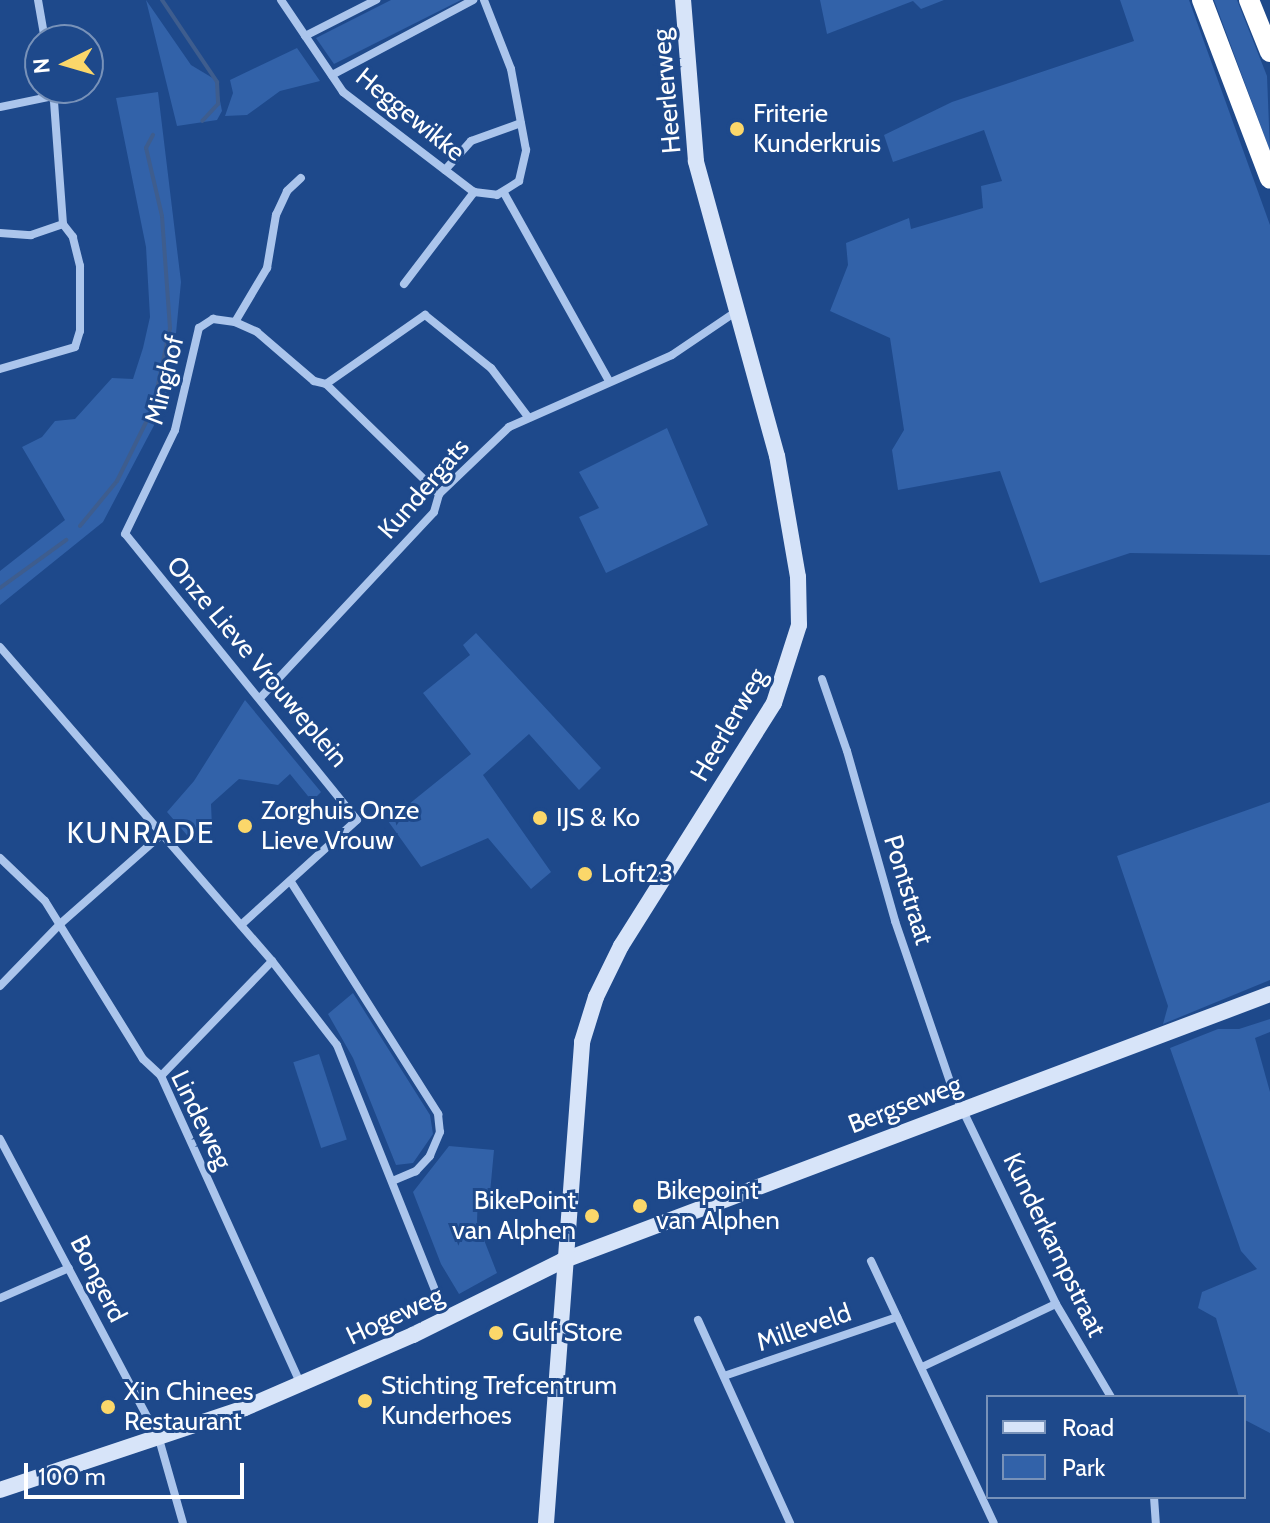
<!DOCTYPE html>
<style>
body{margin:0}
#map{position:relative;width:1270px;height:1523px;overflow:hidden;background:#1e498b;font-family:Cabin,sans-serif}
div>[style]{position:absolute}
.green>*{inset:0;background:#3262a9;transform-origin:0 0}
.stream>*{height:4px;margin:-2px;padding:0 2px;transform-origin:2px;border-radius:2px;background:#3e5d8e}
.street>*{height:8px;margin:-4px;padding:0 4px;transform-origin:4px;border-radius:4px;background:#abc5ec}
.secondary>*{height:16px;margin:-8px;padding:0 8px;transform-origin:8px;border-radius:8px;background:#d7e4f9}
.highway>*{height:20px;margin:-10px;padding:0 10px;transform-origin:10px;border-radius:10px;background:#fff}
.dots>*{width:22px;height:22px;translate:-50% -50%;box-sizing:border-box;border:4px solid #1e498b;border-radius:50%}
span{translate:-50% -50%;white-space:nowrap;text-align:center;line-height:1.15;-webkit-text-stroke:6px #1e498b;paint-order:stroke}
.street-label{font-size:26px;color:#fff}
.poi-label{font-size:26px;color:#fff}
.left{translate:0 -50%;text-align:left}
.right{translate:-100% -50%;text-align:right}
.quarter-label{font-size:30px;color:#fff;letter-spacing:2px}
.legend{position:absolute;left:986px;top:1395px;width:260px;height:104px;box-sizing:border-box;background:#1e498b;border:2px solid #7892b9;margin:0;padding:10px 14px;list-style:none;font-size:24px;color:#fff}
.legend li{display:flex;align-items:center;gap:16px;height:40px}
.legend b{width:40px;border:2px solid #7892b9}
.north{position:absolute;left:24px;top:24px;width:80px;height:80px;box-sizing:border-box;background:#1e498b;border:2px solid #7892b9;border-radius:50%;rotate:265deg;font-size:22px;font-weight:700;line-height:32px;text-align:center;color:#fff}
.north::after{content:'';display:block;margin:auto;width:28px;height:36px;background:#fbd76a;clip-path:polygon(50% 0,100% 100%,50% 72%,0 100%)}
.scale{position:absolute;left:24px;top:1463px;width:220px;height:36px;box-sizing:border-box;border:4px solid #fff;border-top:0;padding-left:10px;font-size:24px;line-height:28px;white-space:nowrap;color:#fff;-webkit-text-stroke:6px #1e498b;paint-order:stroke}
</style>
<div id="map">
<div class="green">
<i style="clip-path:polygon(146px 0,191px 65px,216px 80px,222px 111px,217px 120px,177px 126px)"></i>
<i style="clip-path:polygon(391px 0,461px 0,334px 64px,316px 38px)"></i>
<i style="clip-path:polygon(820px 0,944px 0,921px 9px,913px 1px,827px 34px)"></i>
<i style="clip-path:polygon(1120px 0,1189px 0,1270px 225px,1270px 555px,1130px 553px,1040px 583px,1000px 471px,898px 490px,892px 450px,904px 430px,890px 338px,830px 311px,848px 265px,846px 243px,909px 218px,911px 229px,983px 208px,981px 186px,1002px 181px,984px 130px,893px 162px,884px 135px,952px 102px,1134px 41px)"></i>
<i style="clip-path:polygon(1214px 0,1237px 0,1267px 76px,1270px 151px)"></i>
<i style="clip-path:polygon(297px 48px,320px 81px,280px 91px,247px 115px,225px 116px,233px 93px,230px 80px)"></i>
<i style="clip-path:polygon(158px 92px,181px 282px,172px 374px,160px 414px,103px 522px,0 605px,0 571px,65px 520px,22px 447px,42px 437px,55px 421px,75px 419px,112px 378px,133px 379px,143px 348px,150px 317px,146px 247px,116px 98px)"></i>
<i style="clip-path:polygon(667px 428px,708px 525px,606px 573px,579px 517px,599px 508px,579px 472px)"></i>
<i style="clip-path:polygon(476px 633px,601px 768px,579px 790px,529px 734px,483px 775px,551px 872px,531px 889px,488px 838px,421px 867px,388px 821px,471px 754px,423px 693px,470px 655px,463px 645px)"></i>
<i style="clip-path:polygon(245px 700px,321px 792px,312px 801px,290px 774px,278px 785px,239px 779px,211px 804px,212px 827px,193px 842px,167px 812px,194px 781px)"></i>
<i style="clip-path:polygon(1270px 802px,1270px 980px,1163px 1024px,1168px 1006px,1117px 856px)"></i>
<i style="clip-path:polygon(353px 993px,430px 1115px,433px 1134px,413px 1163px,396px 1165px,353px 1058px,328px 1014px)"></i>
<i style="clip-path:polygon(1270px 1019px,1270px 1032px,1255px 1038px,1270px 1092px,1270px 1433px,1245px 1420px,1244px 1397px,1239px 1397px,1216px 1318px,1198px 1308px,1202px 1292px,1257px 1269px,1241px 1251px,1170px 1048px,1218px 1029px,1239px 1029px)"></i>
<i style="left:319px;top:1054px;width:90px;height:27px;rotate:72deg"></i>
<i style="clip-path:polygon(449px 1146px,494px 1150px,490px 1193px,478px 1193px,477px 1222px,497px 1273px,459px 1294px,441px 1264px,413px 1192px)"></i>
</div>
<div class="stream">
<i style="left:162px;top:0;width:99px;rotate:56.1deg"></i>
<i style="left:217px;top:82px;width:22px;rotate:87deg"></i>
<i style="left:218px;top:104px;width:23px;rotate:133deg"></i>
<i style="left:80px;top:526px;width:58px;rotate:-50.6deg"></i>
<i style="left:117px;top:481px;width:81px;rotate:-63.7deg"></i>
<i style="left:153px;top:408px;width:82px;rotate:-78deg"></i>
<i style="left:170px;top:328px;width:112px;rotate:-94.1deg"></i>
<i style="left:162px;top:216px;width:70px;rotate:-103.2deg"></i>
<i style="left:146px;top:148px;width:15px;rotate:-62deg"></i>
<i style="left:0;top:588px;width:82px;rotate:-36deg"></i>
</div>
<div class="street">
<i style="left:38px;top:0;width:41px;rotate:80.1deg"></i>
<i style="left:281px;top:0;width:111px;rotate:56deg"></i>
<i style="left:343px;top:92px;width:165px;rotate:37.4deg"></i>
<i style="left:474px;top:192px;width:23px;rotate:7deg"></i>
<i style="left:497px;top:195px;width:26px;rotate:-32deg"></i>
<i style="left:519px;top:181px;width:32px;rotate:-77deg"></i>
<i style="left:526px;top:150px;width:82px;rotate:-100.5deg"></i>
<i style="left:511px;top:69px;width:74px;rotate:-111.4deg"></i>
<i style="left:305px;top:36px;width:80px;rotate:-26.9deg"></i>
<i style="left:332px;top:75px;width:160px;rotate:-28deg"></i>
<i style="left:0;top:107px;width:54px;rotate:-11.7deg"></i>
<i style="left:445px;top:170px;width:39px;rotate:-48deg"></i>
<i style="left:471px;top:141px;width:53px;rotate:-19.8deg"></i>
<i style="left:504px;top:193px;width:215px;rotate:60.8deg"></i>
<i style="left:0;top:233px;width:31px;rotate:4deg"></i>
<i style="left:31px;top:235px;width:34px;rotate:-19deg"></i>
<i style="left:404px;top:284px;width:116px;rotate:-52.7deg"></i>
<i style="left:235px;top:322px;width:63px;rotate:-59.3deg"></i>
<i style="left:267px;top:268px;width:54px;rotate:-80.4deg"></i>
<i style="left:276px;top:215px;width:26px;rotate:-65deg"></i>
<i style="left:287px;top:191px;width:19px;rotate:-43deg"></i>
<i style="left:0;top:369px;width:78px;rotate:-16.3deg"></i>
<i style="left:75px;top:347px;width:17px;rotate:-73deg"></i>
<i style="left:80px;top:331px;width:65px;rotate:-90deg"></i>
<i style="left:80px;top:266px;width:30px;rotate:-104deg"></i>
<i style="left:73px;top:237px;width:16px;rotate:-128deg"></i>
<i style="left:63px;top:224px;width:136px;rotate:-94.2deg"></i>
<i style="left:326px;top:384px;width:158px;rotate:44.2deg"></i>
<i style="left:0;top:647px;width:415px;rotate:49.1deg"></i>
<i style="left:272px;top:961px;width:106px;rotate:52.3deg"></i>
<i style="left:337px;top:1045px;width:294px;rotate:68.2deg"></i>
<i style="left:822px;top:679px;width:76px;rotate:70.9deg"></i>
<i style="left:847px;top:751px;width:177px;rotate:74.2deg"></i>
<i style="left:895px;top:921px;width:179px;rotate:71.1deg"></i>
<i style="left:953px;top:1090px;width:237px;rotate:64.3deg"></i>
<i style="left:1056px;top:1304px;width:108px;rotate:59.4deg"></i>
<i style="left:261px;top:697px;width:253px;rotate:-46.9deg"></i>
<i style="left:434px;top:512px;width:19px;rotate:-74deg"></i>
<i style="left:439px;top:494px;width:97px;rotate:-43.7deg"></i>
<i style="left:509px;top:427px;width:178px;rotate:-23.8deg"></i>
<i style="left:672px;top:355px;width:78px;rotate:-34.1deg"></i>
<i style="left:0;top:858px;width:62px;rotate:43.7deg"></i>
<i style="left:45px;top:901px;width:186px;rotate:58.2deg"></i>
<i style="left:143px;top:1059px;width:25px;rotate:43deg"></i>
<i style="left:161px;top:1076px;width:338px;rotate:65.6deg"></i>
<i style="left:291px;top:882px;width:275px;rotate:57.6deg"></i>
<i style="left:438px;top:1114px;width:18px;rotate:84deg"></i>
<i style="left:440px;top:1132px;width:26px;rotate:113deg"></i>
<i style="left:430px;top:1156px;width:21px;rotate:133deg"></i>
<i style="left:416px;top:1171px;width:26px;rotate:157deg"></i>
<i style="left:241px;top:925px;width:156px;rotate:-42.2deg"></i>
<i style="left:357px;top:820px;width:368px;rotate:-129deg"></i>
<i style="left:125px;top:534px;width:115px;rotate:-64.3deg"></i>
<i style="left:175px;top:430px;width:105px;rotate:-76.8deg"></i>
<i style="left:199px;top:328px;width:17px;rotate:-33deg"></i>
<i style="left:213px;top:319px;width:22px;rotate:8deg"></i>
<i style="left:235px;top:322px;width:24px;rotate:24deg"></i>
<i style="left:257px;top:332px;width:75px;rotate:40.7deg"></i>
<i style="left:314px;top:381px;width:12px;rotate:14deg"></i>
<i style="left:326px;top:384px;width:121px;rotate:-34.9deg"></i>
<i style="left:425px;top:315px;width:85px;rotate:38.8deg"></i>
<i style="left:491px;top:368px;width:61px;rotate:52.9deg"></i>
<i style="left:0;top:986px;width:86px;rotate:-45.9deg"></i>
<i style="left:60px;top:924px;width:135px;rotate:-41.4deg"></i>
<i style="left:161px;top:1076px;width:160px;rotate:-46deg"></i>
<i style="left:0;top:1139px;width:340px;rotate:62.1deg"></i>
<i style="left:159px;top:1439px;width:87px;rotate:74.1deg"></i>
<i style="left:871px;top:1261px;width:289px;rotate:64.9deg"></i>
<i style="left:0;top:1298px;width:75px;rotate:-23.5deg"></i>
<i style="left:698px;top:1320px;width:223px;rotate:65.6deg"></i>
<i style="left:922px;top:1367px;width:148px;rotate:-25.2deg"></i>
<i style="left:724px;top:1376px;width:183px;rotate:-18.8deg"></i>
<i style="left:1154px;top:1497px;width:26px;rotate:86deg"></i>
</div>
<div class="secondary">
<i style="left:0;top:1490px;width:258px;rotate:-18.5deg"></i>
<i style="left:245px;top:1408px;width:183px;rotate:-23.5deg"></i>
<i style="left:413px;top:1335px;width:166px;rotate:-26.4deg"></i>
<i style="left:562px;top:1261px;width:757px;rotate:-20.66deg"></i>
<i style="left:546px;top:1523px;width:482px;rotate:-85.7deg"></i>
<i style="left:582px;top:1042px;width:47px;rotate:-72.7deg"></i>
<i style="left:596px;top:997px;width:57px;rotate:-63.9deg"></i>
<i style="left:621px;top:946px;width:287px;rotate:-57.8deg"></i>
<i style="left:774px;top:703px;width:82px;rotate:-72.2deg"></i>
<i style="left:799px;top:625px;width:48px;rotate:-91.2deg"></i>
<i style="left:798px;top:577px;width:123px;rotate:-99.8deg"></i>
<i style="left:777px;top:456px;width:306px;rotate:-105.4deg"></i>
<i style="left:696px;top:161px;width:162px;rotate:-94.6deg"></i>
</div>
<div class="highway">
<i style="left:1202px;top:0;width:191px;rotate:69.2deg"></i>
<i style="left:1249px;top:0;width:56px;rotate:68deg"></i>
</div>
<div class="dots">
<i style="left:737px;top:129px;background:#fbd76a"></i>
<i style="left:540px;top:818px;background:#fbd76a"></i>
<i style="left:245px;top:826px;background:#fbd76a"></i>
<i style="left:585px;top:874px;background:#fbd76a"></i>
<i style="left:640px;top:1206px;background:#fbd76a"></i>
<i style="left:592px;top:1216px;background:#fbd76a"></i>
<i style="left:496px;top:1333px;background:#fbd76a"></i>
<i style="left:365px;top:1401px;background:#fbd76a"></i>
<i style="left:108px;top:1407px;background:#fbd76a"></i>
</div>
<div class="street-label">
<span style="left:667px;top:91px;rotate:-95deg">Heerlerweg</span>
<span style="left:410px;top:115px;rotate:39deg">Heggewikke</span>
<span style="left:165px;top:380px;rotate:-76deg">Minghof</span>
<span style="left:424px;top:489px;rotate:-49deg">Kundergats</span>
<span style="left:257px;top:662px;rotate:50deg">Onze Lieve Vrouweplein</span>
<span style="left:729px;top:725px;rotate:-60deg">Heerlerweg</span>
<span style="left:908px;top:890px;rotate:73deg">Pontstraat</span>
<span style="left:905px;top:1105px;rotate:-21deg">Bergseweg</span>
<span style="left:201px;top:1120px;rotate:64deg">Lindeweg</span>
<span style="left:1054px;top:1245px;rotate:64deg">Kunderkampstraat</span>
<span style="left:98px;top:1279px;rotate:63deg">Bongerd</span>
<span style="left:395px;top:1316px;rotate:-25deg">Hogeweg</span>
<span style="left:804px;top:1328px;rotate:-19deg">Milleveld</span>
</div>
<div class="poi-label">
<span class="left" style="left:753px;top:129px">Friterie<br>Kunderkruis</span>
<span class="left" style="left:261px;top:826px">Zorghuis Onze<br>Lieve Vrouw</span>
<span class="left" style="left:556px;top:818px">IJS &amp; Ko</span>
<span class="left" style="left:601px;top:874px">Loft23</span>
<span class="left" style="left:656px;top:1206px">Bikepoint<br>van Alphen</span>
<span class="right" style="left:576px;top:1216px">BikePoint<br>van Alphen</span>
<span class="left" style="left:512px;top:1333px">Gulf Store</span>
<span class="left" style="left:381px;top:1401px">Stichting Trefcentrum<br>Kunderhoes</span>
<span class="left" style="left:124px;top:1407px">Xin Chinees<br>Restaurant</span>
</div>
<div class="quarter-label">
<span style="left:141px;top:833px">KUNRADE</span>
</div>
<ul class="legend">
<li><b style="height:10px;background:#d7e4f9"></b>Road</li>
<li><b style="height:22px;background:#3262a9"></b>Park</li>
</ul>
<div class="north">N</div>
<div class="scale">100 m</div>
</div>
